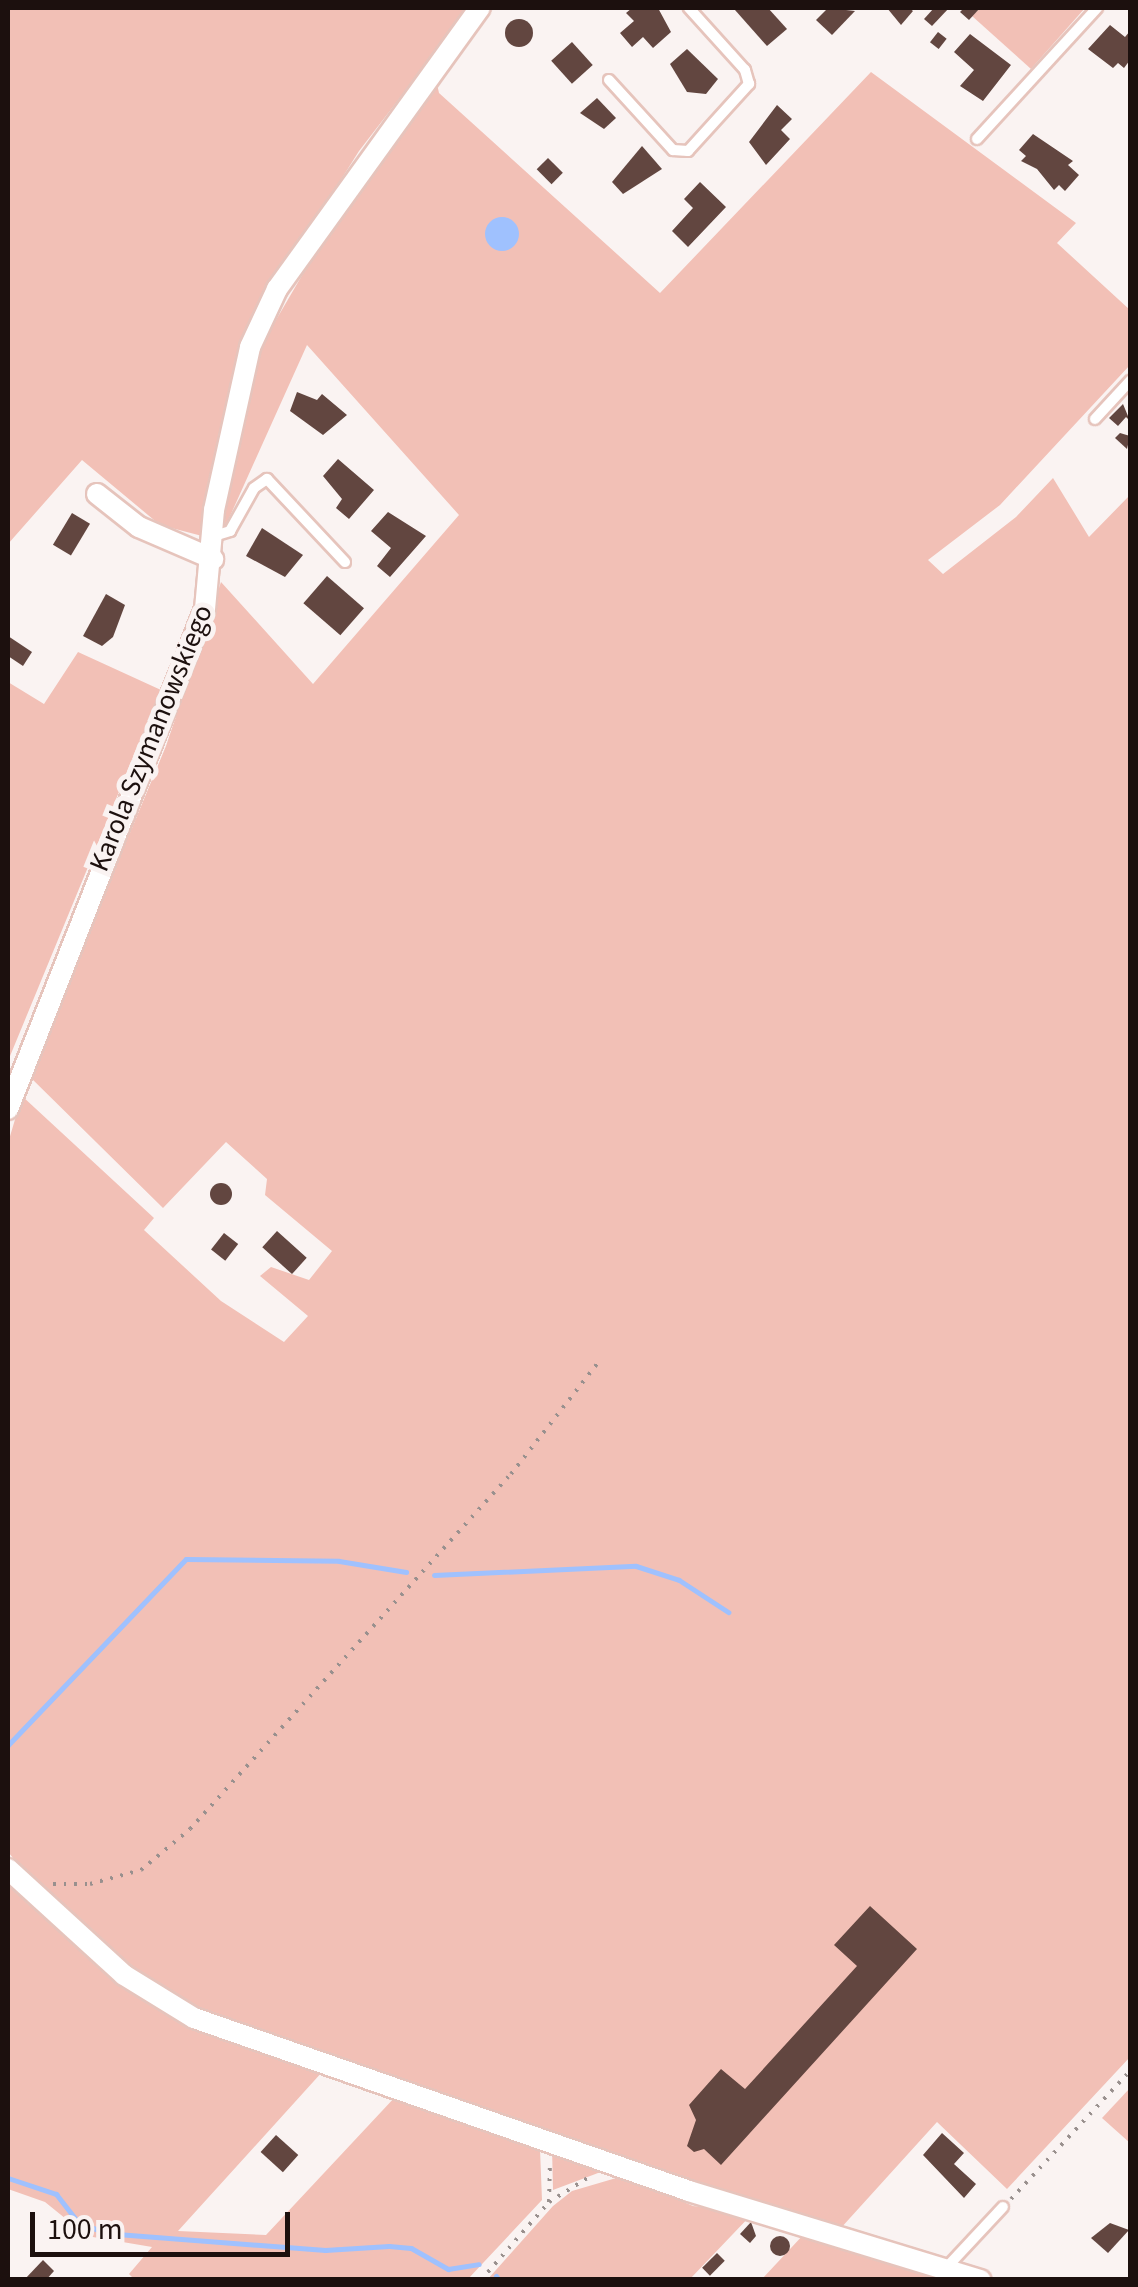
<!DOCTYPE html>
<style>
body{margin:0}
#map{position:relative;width:1138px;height:2287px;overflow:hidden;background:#faf3f2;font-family:"Source Sans 3",sans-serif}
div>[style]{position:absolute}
.green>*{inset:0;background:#f2c0b6}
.water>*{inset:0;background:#9fc1fe}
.round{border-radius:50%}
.stream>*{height:5px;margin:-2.5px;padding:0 2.5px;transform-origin:2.5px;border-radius:2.5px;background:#9fc1fe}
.building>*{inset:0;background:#624640;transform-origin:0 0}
.path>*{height:4px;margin-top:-2px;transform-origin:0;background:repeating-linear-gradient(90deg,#99908e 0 2.5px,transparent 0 10.5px)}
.roads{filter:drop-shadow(2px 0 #e6c4bc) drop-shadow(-2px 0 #e6c4bc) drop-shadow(0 2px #e6c4bc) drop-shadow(0 -2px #e6c4bc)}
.service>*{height:10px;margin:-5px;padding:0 5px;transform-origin:5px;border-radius:5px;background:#fff}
.minor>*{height:20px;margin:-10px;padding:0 10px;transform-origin:10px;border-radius:10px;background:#fff}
span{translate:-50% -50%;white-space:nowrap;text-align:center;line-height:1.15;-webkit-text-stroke:10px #faf3f2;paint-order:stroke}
.street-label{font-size:28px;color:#1c100e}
.frame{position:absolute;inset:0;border:10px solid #1c100e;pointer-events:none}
.scale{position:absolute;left:30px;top:2212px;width:260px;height:45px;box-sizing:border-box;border:5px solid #1c100e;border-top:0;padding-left:12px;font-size:30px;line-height:35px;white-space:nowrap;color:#1c100e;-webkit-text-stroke:8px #faf3f2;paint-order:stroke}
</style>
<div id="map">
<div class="green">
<i style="clip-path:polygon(8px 8px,469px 8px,359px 151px,257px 313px,206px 537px,160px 525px,82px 460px,8px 544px)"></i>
<i style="clip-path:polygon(980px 8px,1085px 8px,1031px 69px,972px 16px)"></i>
<i style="clip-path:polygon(871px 72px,1076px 223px,1057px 243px,1130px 310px,1130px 365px,1000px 505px,928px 560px,943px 574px,1016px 517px,1053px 478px,1089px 537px,1130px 495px,1130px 2057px,1007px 2189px,937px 2122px,840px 2229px,217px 2021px,133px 1972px,50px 1901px,8px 1852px,8px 1143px,22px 1096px,154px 1218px,144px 1230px,221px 1301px,284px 1342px,308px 1316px,260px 1276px,271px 1267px,309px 1280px,332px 1251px,265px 1195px,267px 1179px,226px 1142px,163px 1208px,29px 1076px,166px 746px,221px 582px,313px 684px,459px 515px,307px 345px,226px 525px,219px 515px,255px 356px,339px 212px,437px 84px,439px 93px,660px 293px)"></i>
<i style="clip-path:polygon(78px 652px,161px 690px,8px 1061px,8px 682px,44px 704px)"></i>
<i style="clip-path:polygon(8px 1878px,139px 1995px,323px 2071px,178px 2231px,266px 2235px,396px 2096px,540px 2149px,542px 2200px,468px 2279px,134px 2279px,129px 2274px,152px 2247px,87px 2236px,45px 2202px,8px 2189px)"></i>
<i style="clip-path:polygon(1130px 2088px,1130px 2143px,1102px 2118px)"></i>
<i style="clip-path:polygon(552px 2147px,606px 2170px,553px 2190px)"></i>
<i style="clip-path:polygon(623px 2176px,693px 2206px,753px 2213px,690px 2279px,487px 2280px,553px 2206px,572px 2191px)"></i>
<i style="clip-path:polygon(805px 2233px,888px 2264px,953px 2279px,761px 2280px)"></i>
</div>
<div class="water">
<i class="round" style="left:485px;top:217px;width:34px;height:34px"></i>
</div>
<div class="stream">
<i style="left:434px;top:1575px;width:202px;rotate:-2.6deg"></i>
<i style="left:636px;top:1566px;width:45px;rotate:18deg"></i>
<i style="left:679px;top:1580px;width:59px;rotate:33.1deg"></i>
<i style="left:8px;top:1745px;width:257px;rotate:-46.3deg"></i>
<i style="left:186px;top:1559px;width:153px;rotate:0.7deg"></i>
<i style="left:339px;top:1561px;width:68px;rotate:9.3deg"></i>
<i style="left:8px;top:2178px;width:51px;rotate:18.4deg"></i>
<i style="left:56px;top:2194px;width:33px;rotate:52deg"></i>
<i style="left:76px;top:2220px;width:31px;rotate:25deg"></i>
<i style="left:104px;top:2233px;width:222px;rotate:4.4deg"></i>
<i style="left:325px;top:2250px;width:64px;rotate:-3.6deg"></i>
<i style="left:389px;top:2246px;width:22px;rotate:5deg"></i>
<i style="left:411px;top:2248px;width:43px;rotate:29.6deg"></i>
<i style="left:448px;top:2269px;width:31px;rotate:-9deg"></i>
<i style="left:496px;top:2276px;width:5px;rotate:53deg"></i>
</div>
<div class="building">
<i style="clip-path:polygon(632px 8px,658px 8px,671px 32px,653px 48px,643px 37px,632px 47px,620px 33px,634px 21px,626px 13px)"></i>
<i style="clip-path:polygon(768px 8px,787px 29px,767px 46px,735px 10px)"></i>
<i style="clip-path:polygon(828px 8px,855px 11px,832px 35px,816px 20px)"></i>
<i style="clip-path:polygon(887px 8px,909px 8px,913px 11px,901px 25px)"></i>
<i style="clip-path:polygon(934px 8px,949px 8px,932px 26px,924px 19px)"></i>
<i style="clip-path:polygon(964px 8px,980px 8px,969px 20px,960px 12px)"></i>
<i class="round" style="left:505px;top:19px;width:28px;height:28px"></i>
<i style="clip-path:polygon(1110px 25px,1125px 37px,1130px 31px,1130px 60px,1124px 68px,1118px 63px,1113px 68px,1088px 49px)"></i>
<i style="left:938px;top:32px;width:11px;height:13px;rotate:38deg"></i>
<i style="clip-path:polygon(970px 34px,1011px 65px,983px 101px,960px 86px,974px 70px,954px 52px)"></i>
<i style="left:572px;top:42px;width:31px;height:28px;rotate:48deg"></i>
<i style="clip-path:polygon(687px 49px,718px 79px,706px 94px,687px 92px,670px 64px)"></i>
<i style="clip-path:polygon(597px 98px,616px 118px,604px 129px,580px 113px)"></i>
<i style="clip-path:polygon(777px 105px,792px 119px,781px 130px,790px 139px,766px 165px,749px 142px)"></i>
<i style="clip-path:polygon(1033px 134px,1073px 161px,1068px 165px,1079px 175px,1065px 191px,1059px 185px,1054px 190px,1037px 169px,1021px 161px,1026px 156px,1019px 150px)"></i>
<i style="clip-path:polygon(642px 146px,662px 169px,623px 194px,612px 182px)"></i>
<i style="left:548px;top:158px;width:21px;height:16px;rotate:45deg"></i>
<i style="clip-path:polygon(700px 182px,726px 207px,688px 247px,672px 231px,693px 208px,684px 199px)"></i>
<i style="clip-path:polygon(297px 392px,317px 400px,322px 394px,347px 415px,323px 435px,290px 411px)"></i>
<i style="clip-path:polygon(1123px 404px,1130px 421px,1126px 417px,1118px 426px,1109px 418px)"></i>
<i style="clip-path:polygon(1120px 433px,1130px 436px,1127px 449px,1115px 438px)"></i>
<i style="clip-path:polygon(338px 459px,374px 490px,349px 519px,336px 508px,342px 499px,323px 476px)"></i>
<i style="clip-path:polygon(388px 512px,426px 536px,390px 577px,377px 566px,391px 548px,371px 531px)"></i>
<i style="left:72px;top:513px;width:21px;height:37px;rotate:31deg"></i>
<i style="clip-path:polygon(262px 528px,303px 555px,285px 577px,246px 556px)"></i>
<i style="left:327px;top:576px;width:49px;height:36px;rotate:41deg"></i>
<i style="clip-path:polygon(106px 594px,125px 605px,113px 637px,102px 646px,83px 636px)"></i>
<i style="clip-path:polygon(8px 636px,32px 652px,23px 666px,8px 656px)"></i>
<i class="round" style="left:210px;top:1183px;width:22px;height:22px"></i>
<i style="left:277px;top:1231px;width:40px;height:22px;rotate:42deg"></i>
<i style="left:224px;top:1233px;width:18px;height:21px;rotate:38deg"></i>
<i style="clip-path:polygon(870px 1906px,917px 1949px,721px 2165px,704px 2149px,694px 2152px,687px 2146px,696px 2120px,689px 2105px,721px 2069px,745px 2089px,857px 1966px,834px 1945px)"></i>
<i style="clip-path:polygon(942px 2133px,964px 2153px,954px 2164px,976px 2184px,964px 2198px,923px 2155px)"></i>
<i style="left:276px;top:2135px;width:30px;height:23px;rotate:42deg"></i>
<i style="clip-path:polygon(751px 2222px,756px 2236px,750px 2243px,740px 2234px)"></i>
<i style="clip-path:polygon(1110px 2223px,1129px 2230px,1108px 2253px,1091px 2238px)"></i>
<i class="round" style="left:770px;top:2236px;width:20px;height:20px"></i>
<i style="left:717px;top:2253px;width:11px;height:21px;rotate:45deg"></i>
<i style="clip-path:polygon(43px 2260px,54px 2271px,46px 2280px,24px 2280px)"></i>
</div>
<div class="path">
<i style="left:53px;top:1884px;width:37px"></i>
<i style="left:90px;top:1884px;width:53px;rotate:-15.4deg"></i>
<i style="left:141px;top:1870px;width:64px;rotate:-39.9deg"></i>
<i style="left:190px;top:1829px;width:479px;rotate:-47.9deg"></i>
<i style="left:511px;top:1474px;width:145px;rotate:-52deg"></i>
<i style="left:1011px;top:2199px;width:175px;rotate:-47.1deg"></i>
<i style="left:549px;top:2202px;width:40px;rotate:-88.6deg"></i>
<i style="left:481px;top:2280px;width:103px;rotate:-48.9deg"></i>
<i style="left:549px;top:2202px;width:47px;rotate:-32deg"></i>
</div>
<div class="roads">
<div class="service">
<i style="left:609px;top:80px;width:95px;rotate:47.6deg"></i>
<i style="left:673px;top:150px;width:15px;rotate:4deg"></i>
<i style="left:688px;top:151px;width:91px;rotate:-47.7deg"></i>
<i style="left:749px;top:84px;width:15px;rotate:-106deg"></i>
<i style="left:745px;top:70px;width:84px;rotate:-132.1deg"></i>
<i style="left:977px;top:139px;width:178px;rotate:-47.5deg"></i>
<i style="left:1095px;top:419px;width:52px;rotate:-47.4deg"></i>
<i style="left:214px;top:536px;width:17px;rotate:-17deg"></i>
<i style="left:230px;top:531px;width:49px;rotate:-60.8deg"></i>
<i style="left:254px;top:488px;width:16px;rotate:-35deg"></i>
<i style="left:267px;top:479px;width:114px;rotate:46.8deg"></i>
<i style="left:947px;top:2267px;width:82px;rotate:-47deg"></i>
</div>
<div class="minor">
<i style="left:97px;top:494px;width:53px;rotate:38.2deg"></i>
<i style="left:139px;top:527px;width:81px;rotate:23.4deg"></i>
<i style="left:8px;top:1109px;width:537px;rotate:-68.5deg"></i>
<i style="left:205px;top:609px;width:99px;rotate:-84.8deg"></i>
<i style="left:214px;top:510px;width:167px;rotate:-77.5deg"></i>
<i style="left:250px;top:347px;width:64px;rotate:-65deg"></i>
<i style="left:277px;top:289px;width:347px;rotate:-54.2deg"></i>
<i style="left:8px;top:1869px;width:157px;rotate:42.4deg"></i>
<i style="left:124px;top:1975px;width:82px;rotate:31.6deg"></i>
<i style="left:194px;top:2018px;width:524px;rotate:19.26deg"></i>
<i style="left:689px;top:2191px;width:305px;rotate:17deg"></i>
</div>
</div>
<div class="street-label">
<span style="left:151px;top:738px;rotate:-68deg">Karola Szymanowskiego</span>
</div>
<div class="frame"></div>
<div class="scale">100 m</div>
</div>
